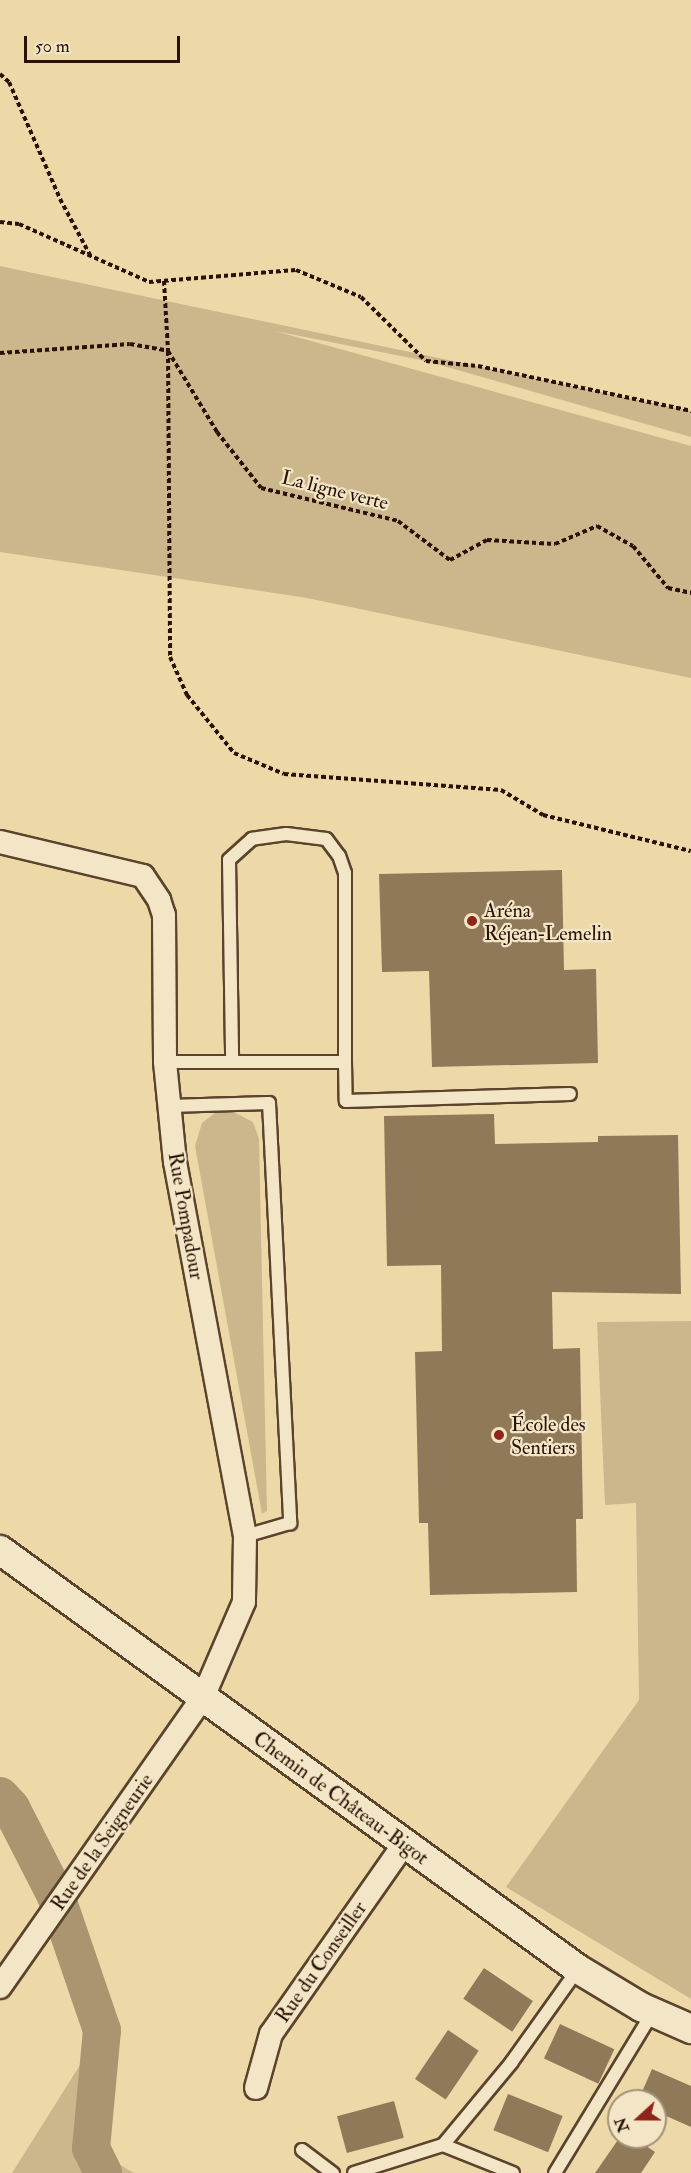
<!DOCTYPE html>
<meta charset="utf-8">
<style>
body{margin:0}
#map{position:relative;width:691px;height:2173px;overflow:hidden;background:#edd9a8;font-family:"IM FELL Double Pica",serif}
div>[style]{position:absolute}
.green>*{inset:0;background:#ccb78c}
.river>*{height:38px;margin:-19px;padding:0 19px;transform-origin:19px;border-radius:19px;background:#ab9570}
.building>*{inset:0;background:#8f7959;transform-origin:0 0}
.path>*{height:4px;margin-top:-2px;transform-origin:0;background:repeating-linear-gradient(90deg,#2a1104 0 4.5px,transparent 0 7.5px)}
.roads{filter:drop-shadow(2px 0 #5b432d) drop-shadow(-2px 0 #5b432d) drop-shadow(0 2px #5b432d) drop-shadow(0 -2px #5b432d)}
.service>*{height:12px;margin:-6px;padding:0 6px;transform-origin:6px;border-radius:6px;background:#f3e6c6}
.minor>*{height:22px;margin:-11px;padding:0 11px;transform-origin:11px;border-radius:11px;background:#f3e6c6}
.tertiary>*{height:28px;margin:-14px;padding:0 14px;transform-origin:14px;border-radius:14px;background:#f3e6c6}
.dots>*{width:16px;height:16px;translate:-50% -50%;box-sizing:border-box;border:3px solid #f3e6c6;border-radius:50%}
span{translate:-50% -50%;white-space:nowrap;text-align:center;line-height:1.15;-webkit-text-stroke:4.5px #f3e6c6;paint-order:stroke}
.street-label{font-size:20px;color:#2a1104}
.poi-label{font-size:20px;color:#2a1104}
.left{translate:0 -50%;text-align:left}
.north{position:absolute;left:607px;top:2089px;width:60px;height:60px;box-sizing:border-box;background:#f3e6c6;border:2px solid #a39178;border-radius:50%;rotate:249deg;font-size:16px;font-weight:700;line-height:24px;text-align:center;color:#2a1104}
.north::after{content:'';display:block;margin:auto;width:21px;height:27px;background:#8f2418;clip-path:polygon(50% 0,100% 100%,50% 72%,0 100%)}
.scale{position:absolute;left:24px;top:36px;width:156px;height:27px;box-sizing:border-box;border:3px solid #2a1104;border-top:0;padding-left:8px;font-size:18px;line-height:21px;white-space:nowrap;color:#2a1104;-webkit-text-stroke:4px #f3e6c6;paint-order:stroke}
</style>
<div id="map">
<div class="green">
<i style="clip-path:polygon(0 266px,691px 411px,691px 437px,426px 361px,275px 331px,691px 446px,691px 678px,307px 598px,0 552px)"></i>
<i style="clip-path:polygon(232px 1111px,253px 1122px,259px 1139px,267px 1511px,262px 1514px,195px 1146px,202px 1123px,215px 1113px)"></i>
<i style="clip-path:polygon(691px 1321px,691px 1999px,506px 1887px,639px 1700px,636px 1503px,605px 1505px,597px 1322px)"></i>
<i style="clip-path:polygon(102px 2030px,91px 2148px,134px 2173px,12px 2173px)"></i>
</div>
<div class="river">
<i style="left:0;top:1796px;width:16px;rotate:47deg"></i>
<i style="left:11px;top:1808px;width:99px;rotate:62.9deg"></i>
<i style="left:56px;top:1896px;width:142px;rotate:71.1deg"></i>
<i style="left:102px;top:2030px;width:119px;rotate:95.3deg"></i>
<i style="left:91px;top:2148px;width:28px;rotate:64deg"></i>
</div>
<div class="building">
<i style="clip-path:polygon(562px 870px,564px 970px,596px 969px,598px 1063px,432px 1067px,429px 971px,382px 972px,379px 874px)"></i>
<i style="clip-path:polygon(494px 1114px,495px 1144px,598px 1142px,598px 1136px,678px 1135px,681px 1294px,552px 1292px,553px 1349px,580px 1348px,583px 1519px,576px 1519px,577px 1592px,430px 1595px,428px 1523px,419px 1523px,415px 1352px,442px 1351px,441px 1265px,387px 1266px,384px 1116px)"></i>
<i style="left:484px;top:1968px;width:59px;height:37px;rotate:34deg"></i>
<i style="left:560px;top:2024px;width:60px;height:38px;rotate:25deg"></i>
<i style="left:448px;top:2030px;width:37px;height:59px;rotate:34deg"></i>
<i style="clip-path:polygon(652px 2069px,691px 2086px,691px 2127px,655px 2111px,655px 2101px,638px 2101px)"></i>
<i style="left:508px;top:2094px;width:59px;height:39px;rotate:22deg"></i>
<i style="left:394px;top:2101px;width:38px;height:59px;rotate:75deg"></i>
<i style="clip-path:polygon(620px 2137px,633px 2137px,655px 2152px,641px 2173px,595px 2173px)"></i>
</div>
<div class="path">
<i style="left:0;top:74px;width:12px;rotate:42deg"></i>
<i style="left:9px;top:82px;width:128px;rotate:66.4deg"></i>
<i style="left:60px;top:199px;width:64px;rotate:61.8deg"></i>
<i style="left:0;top:222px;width:19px;rotate:6deg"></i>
<i style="left:19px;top:224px;width:142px;rotate:24deg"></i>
<i style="left:149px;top:282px;width:147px;rotate:-4.7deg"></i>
<i style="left:296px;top:270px;width:70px;rotate:22.6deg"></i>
<i style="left:361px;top:297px;width:91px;rotate:44.6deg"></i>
<i style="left:426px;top:361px;width:52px;rotate:5.5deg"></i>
<i style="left:478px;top:366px;width:218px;rotate:11.9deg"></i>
<i style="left:164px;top:281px;width:70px;rotate:86.7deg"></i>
<i style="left:168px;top:351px;width:306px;rotate:89.6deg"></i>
<i style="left:170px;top:657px;width:42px;rotate:65.9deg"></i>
<i style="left:187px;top:695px;width:75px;rotate:51deg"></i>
<i style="left:234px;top:753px;width:54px;rotate:22.8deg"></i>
<i style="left:284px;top:774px;width:218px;rotate:4.2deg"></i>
<i style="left:501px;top:790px;width:49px;rotate:30.8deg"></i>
<i style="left:543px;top:815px;width:152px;rotate:13.7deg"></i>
<i style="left:0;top:353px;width:130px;rotate:-4deg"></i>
<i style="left:130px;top:344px;width:39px;rotate:10deg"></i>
<i style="left:168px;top:351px;width:95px;rotate:58.8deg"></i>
<i style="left:217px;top:432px;width:71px;rotate:51.8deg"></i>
<i style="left:261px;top:488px;width:141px;rotate:13.5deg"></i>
<i style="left:398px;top:521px;width:65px;rotate:36.9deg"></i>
<i style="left:450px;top:560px;width:42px;rotate:-28.4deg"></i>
<i style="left:487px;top:540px;width:68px;rotate:3.4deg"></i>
<i style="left:555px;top:544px;width:46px;rotate:-23.2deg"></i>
<i style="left:597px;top:526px;width:41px;rotate:29.1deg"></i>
<i style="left:633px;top:546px;width:55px;rotate:50.2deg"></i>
<i style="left:668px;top:588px;width:24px;rotate:12deg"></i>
</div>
<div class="roads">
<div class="service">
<i style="left:165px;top:1062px;width:180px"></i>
<i style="left:345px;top:1062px;width:189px;rotate:-90deg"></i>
<i style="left:345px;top:873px;width:18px;rotate:-109deg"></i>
<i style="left:339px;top:856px;width:21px;rotate:-127deg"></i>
<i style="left:326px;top:839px;width:40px;rotate:-172.9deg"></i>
<i style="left:286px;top:834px;width:34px;rotate:172deg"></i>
<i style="left:252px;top:839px;width:31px;rotate:138deg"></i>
<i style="left:229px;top:860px;width:202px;rotate:89.1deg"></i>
<i style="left:345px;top:1062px;width:39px;rotate:89deg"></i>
<i style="left:346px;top:1101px;width:224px;rotate:-1.8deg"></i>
<i style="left:169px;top:1106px;width:100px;rotate:-1.7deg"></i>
<i style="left:269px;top:1103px;width:421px;rotate:87.1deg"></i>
<i style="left:290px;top:1523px;width:47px;rotate:163.9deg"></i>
<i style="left:302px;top:2150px;width:39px;rotate:37deg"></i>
<i style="left:354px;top:2173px;width:93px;rotate:-17.5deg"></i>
<i style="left:513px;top:2173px;width:75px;rotate:-158.2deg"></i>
<i style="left:443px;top:2145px;width:107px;rotate:-50.3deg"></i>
<i style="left:511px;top:2063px;width:115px;rotate:-54.5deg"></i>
<i style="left:555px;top:2173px;width:188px;rotate:-58.7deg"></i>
</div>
<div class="minor">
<i style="left:0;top:842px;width:147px;rotate:13.4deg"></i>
<i style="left:143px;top:876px;width:29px;rotate:56deg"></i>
<i style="left:159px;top:900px;width:16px;rotate:72deg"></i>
<i style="left:164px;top:915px;width:147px;rotate:89.6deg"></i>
<i style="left:165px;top:1062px;width:100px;rotate:84.3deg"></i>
<i style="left:175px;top:1162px;width:380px;rotate:79.4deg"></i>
<i style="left:245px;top:1536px;width:66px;rotate:90.9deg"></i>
<i style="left:244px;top:1602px;width:103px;rotate:113.3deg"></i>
<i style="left:203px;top:1697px;width:354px;rotate:125deg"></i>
<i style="left:256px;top:2088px;width:56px;rotate:-74.5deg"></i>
<i style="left:271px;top:2034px;width:232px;rotate:-55deg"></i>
</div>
<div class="tertiary">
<i style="left:0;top:1550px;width:714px;rotate:35.94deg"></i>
<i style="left:578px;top:1969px;width:74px;rotate:31.1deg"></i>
<i style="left:641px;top:2007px;width:55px;rotate:23.7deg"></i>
</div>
</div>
<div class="dots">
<i style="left:472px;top:921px;background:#8f2418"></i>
<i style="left:499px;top:1435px;background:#8f2418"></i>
</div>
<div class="street-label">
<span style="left:335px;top:490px;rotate:14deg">La ligne verte</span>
<span style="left:186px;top:1216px;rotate:80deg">Rue Pompadour</span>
<span style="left:341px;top:1798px;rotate:36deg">Chemin de Château-Bigot</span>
<span style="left:102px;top:1842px;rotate:-55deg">Rue de la Seigneurie</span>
<span style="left:321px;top:1962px;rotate:-55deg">Rue du Conseiller</span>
</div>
<div class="poi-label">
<span class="left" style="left:484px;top:922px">Aréna<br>Réjean‑Lemelin</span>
<span class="left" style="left:511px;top:1436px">École des<br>Sentiers</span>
</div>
<div class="north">N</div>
<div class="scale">50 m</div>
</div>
